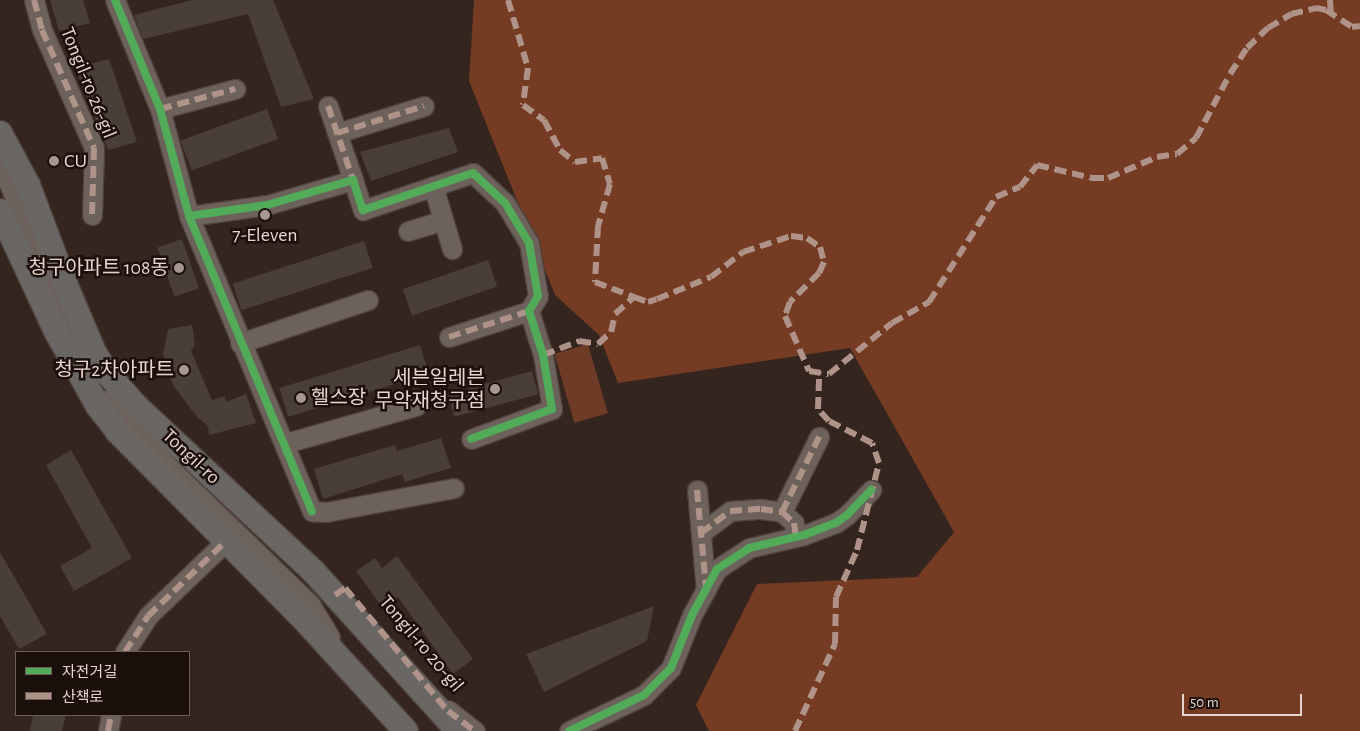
<!DOCTYPE html>
<meta charset="utf-8">
<style>
body{margin:0}
#map{position:relative;width:1360px;height:731px;overflow:hidden;background:#34251f;font-family:"Alegreya Sans","Noto Sans KR",sans-serif}
div>[style]{position:absolute}
.green>*{inset:0;background:#6e3b27;transform-origin:0 0}
.forest>*{inset:0;background:#753b23}
.building>*{inset:0;background:#4a3e39;transform-origin:0 0}
.roads{filter:drop-shadow(1px 0 #4f423d) drop-shadow(-1px 0 #4f423d) drop-shadow(0 1px #4f423d) drop-shadow(0 -1px #4f423d)}
.minor>*{height:19px;margin:-9.5px;padding:0 9.5px;transform-origin:9.5px;border-radius:9.5px;background:#6d615c}
.major>*{height:24px;margin:-12px;padding:0 12px;transform-origin:12px;border-radius:12px;background:#696664}
.quiet>*{height:6px;margin-top:-3px;transform-origin:0;background:repeating-linear-gradient(90deg,#af9288 0 12px,transparent 0 18px)}
.cycleway>*{height:8px;margin:-4px;padding:0 4px;transform-origin:4px;border-radius:4px;background:#51ab58}
.dots>*{width:14px;height:14px;translate:-50% -50%;box-sizing:border-box;border:2px solid #1a0f0a;border-radius:50%}
span{translate:-50% -50%;white-space:nowrap;text-align:center;line-height:1.15;-webkit-text-stroke:5px #1a0f0a;paint-order:stroke}
.street-label{font-size:20px;color:#e6d4cd}
.poi-label{font-size:20px;color:#e6d4cd}
.left{translate:0 -50%;text-align:left}
.right{translate:-100% -50%;text-align:right}
.legend{position:absolute;left:15px;top:651px;width:175px;height:65px;box-sizing:border-box;background:#1a0f0a;border:1px solid #6c5e58;margin:0;padding:6px 9px;list-style:none;font-size:15px;color:#e6d4cd}
.legend li{display:flex;align-items:center;gap:10px;height:25px}
.legend b{width:25px;border:1px solid #6c5e58}
.scale{position:absolute;left:1182px;top:694px;width:120px;height:22px;box-sizing:border-box;border:2px solid #e6d4cd;border-top:0;padding-left:6px;font-size:15px;line-height:18px;white-space:nowrap;color:#e6d4cd;-webkit-text-stroke:4px #1a0f0a;paint-order:stroke}
</style>
<div id="map">
<div class="green">
<i style="left:588px;top:344px;width:72px;height:35px;rotate:74deg"></i>
</div>
<div class="forest">
<i style="clip-path:polygon(474px 0,1360px 0,1360px 731px,709px 731px,696px 705px,757px 584px,917px 577px,954px 532px,850px 348px,618px 383px,599px 335px,555px 295px,469px 81px)"></i>
</div>
<div class="building">
<i style="clip-path:polygon(50px 0,83px 0,90px 23px,59px 31px)"></i>
<i style="clip-path:polygon(192px 0,273px 0,314px 99px,281px 107px,248px 14px,143px 39px,134px 15px)"></i>
<i style="clip-path:polygon(109px 59px,137px 142px,108px 150px,75px 68px)"></i>
<i style="left:267px;top:109px;width:32px;height:92px;rotate:70deg"></i>
<i style="clip-path:polygon(449px 128px,458px 152px,371px 181px,360px 152px)"></i>
<i style="left:182px;top:239px;width:52px;height:26px;rotate:71deg"></i>
<i style="left:364px;top:241px;width:28px;height:138px;rotate:72deg"></i>
<i style="left:488px;top:260px;width:28px;height:90px;rotate:71deg"></i>
<i style="clip-path:polygon(192px 325px,195px 344px,191px 351px,212px 400px,225px 396px,226px 402px,246px 394px,256px 423px,209px 435px,208px 426px,197px 417px,173px 385px,163px 354px,168px 329px)"></i>
<i style="left:420px;top:345px;width:30px;height:147px;rotate:73deg"></i>
<i style="left:532px;top:371px;width:24px;height:87px;rotate:75deg"></i>
<i style="clip-path:polygon(441px 438px,451px 468px,405px 482px,402px 474px,323px 499px,314px 469px,395px 445px,397px 451px)"></i>
<i style="clip-path:polygon(71px 450px,132px 558px,74px 591px,60px 566px,92px 548px,46px 465px)"></i>
<i style="clip-path:polygon(0 552px,47px 634px,19px 649px,0 616px)"></i>
<i style="clip-path:polygon(397px 556px,473px 659px,453px 674px,398px 597px,383px 608px,356px 571px,375px 558px,382px 568px)"></i>
<i style="clip-path:polygon(654px 606px,647px 641px,544px 692px,526px 654px)"></i>
<i style="clip-path:polygon(33px 715px,66px 715px,62px 731px,30px 731px)"></i>
</div>
<div class="roads">
<div class="minor">
<i style="left:34px;top:0;width:31px;rotate:75deg"></i>
<i style="left:42px;top:30px;width:129px;rotate:66.2deg"></i>
<i style="left:94px;top:148px;width:67px;rotate:91.7deg"></i>
<i style="left:115px;top:0;width:118px;rotate:67.6deg"></i>
<i style="left:160px;top:109px;width:111px;rotate:74.8deg"></i>
<i style="left:189px;top:216px;width:320px;rotate:67.4deg"></i>
<i style="left:312px;top:511px;width:14px;rotate:4deg"></i>
<i style="left:326px;top:512px;width:130px;rotate:-10.6deg"></i>
<i style="left:328px;top:106px;width:78px;rotate:71.3deg"></i>
<i style="left:160px;top:109px;width:78px;rotate:-14.9deg"></i>
<i style="left:337px;top:133px;width:91px;rotate:-17.2deg"></i>
<i style="left:0;top:162px;width:183px;rotate:67.5deg"></i>
<i style="left:70px;top:331px;width:29px;rotate:61deg"></i>
<i style="left:84px;top:356px;width:16px;rotate:38deg"></i>
<i style="left:433px;top:186px;width:66px;rotate:73.2deg"></i>
<i style="left:189px;top:216px;width:79px;rotate:-8deg"></i>
<i style="left:267px;top:205px;width:90px;rotate:-16.2deg"></i>
<i style="left:353px;top:180px;width:32px;rotate:72deg"></i>
<i style="left:363px;top:210px;width:116px;rotate:-18.6deg"></i>
<i style="left:473px;top:173px;width:44px;rotate:43.2deg"></i>
<i style="left:505px;top:203px;width:47px;rotate:59deg"></i>
<i style="left:529px;top:243px;width:54px;rotate:80.4deg"></i>
<i style="left:538px;top:296px;width:17px;rotate:121deg"></i>
<i style="left:529px;top:311px;width:46px;rotate:72.3deg"></i>
<i style="left:543px;top:355px;width:55px;rotate:80.5deg"></i>
<i style="left:552px;top:409px;width:86px;rotate:159.7deg"></i>
<i style="left:408px;top:231px;width:37px;rotate:-17deg"></i>
<i style="left:449px;top:337px;width:84px;rotate:-18deg"></i>
<i style="left:240px;top:343px;width:135px;rotate:-18.6deg"></i>
<i style="left:105px;top:400px;width:93px;rotate:46.3deg"></i>
<i style="left:169px;top:467px;width:197px;rotate:44.2deg"></i>
<i style="left:310px;top:604px;width:39px;rotate:59deg"></i>
<i style="left:286px;top:443px;width:135px;rotate:-15.9deg"></i>
<i style="left:697px;top:490px;width:100px;rotate:84.9deg"></i>
<i style="left:782px;top:512px;width:84px;rotate:-63.7deg"></i>
<i style="left:701px;top:533px;width:36px;rotate:-37deg"></i>
<i style="left:730px;top:511px;width:31px;rotate:-4deg"></i>
<i style="left:761px;top:509px;width:21px;rotate:8deg"></i>
<i style="left:782px;top:512px;width:16px;rotate:43deg"></i>
<i style="left:794px;top:523px;width:14px;rotate:82deg"></i>
<i style="left:125px;top:652px;width:43px;rotate:-57.4deg"></i>
<i style="left:148px;top:616px;width:107px;rotate:-43.9deg"></i>
<i style="left:448px;top:710px;width:34px;rotate:38deg"></i>
<i style="left:108px;top:731px;width:16px;rotate:-79deg"></i>
<i style="left:569px;top:731px;width:83px;rotate:-25.6deg"></i>
<i style="left:644px;top:695px;width:38px;rotate:-45deg"></i>
<i style="left:671px;top:668px;width:57px;rotate:-68.4deg"></i>
<i style="left:692px;top:615px;width:52px;rotate:-61.5deg"></i>
<i style="left:717px;top:569px;width:38px;rotate:-33deg"></i>
<i style="left:749px;top:548px;width:57px;rotate:-13.3deg"></i>
<i style="left:804px;top:535px;width:34px;rotate:-21deg"></i>
<i style="left:836px;top:523px;width:14px;rotate:-36deg"></i>
<i style="left:847px;top:515px;width:35px;rotate:-46deg"></i>
</div>
<div class="major">
<i style="left:0;top:133px;width:59px;rotate:61.7deg"></i>
<i style="left:28px;top:185px;width:108px;rotate:69.4deg"></i>
<i style="left:66px;top:286px;width:72px;rotate:67deg"></i>
<i style="left:94px;top:352px;width:26px;rotate:58deg"></i>
<i style="left:108px;top:374px;width:43px;rotate:48.8deg"></i>
<i style="left:136px;top:406px;width:242px;rotate:43deg"></i>
<i style="left:313px;top:571px;width:216px;rotate:47.8deg"></i>
<i style="left:0;top:211px;width:135px;rotate:65deg"></i>
<i style="left:57px;top:333px;width:84px;rotate:60.7deg"></i>
<i style="left:98px;top:406px;width:33px;rotate:52deg"></i>
<i style="left:118px;top:432px;width:258px;rotate:45.2deg"></i>
<i style="left:300px;top:615px;width:157px;rotate:47.6deg"></i>
</div>
</div>
<div class="quiet">
<i style="left:34px;top:0;width:31px;rotate:75deg"></i>
<i style="left:42px;top:30px;width:129px;rotate:66.2deg"></i>
<i style="left:94px;top:148px;width:67px;rotate:91.7deg"></i>
<i style="left:508px;top:0;width:71px;rotate:73.6deg"></i>
<i style="left:528px;top:68px;width:37px;rotate:98deg"></i>
<i style="left:523px;top:105px;width:26px;rotate:36deg"></i>
<i style="left:544px;top:120px;width:34px;rotate:62deg"></i>
<i style="left:560px;top:150px;width:19px;rotate:39deg"></i>
<i style="left:575px;top:162px;width:27px;rotate:-8deg"></i>
<i style="left:602px;top:158px;width:27px;rotate:73deg"></i>
<i style="left:610px;top:184px;width:44px;rotate:105.9deg"></i>
<i style="left:598px;top:226px;width:56px;rotate:93.1deg"></i>
<i style="left:595px;top:282px;width:42px;rotate:21deg"></i>
<i style="left:1330px;top:0;width:15px;rotate:86deg"></i>
<i style="left:328px;top:106px;width:78px;rotate:71.3deg"></i>
<i style="left:160px;top:109px;width:78px;rotate:-14.9deg"></i>
<i style="left:337px;top:133px;width:91px;rotate:-17.2deg"></i>
<i style="left:449px;top:337px;width:84px;rotate:-18deg"></i>
<i style="left:543px;top:355px;width:39px;rotate:-21deg"></i>
<i style="left:579px;top:341px;width:19px;rotate:9deg"></i>
<i style="left:598px;top:344px;width:18px;rotate:-43deg"></i>
<i style="left:611px;top:332px;width:18px;rotate:-77deg"></i>
<i style="left:615px;top:314px;width:25px;rotate:-42deg"></i>
<i style="left:634px;top:297px;width:15px;rotate:20deg"></i>
<i style="left:648px;top:302px;width:9px;rotate:-18deg"></i>
<i style="left:657px;top:299px;width:58px;rotate:-22.2deg"></i>
<i style="left:711px;top:277px;width:41px;rotate:-38deg"></i>
<i style="left:743px;top:252px;width:51px;rotate:-18.4deg"></i>
<i style="left:791px;top:236px;width:16px;rotate:7deg"></i>
<i style="left:807px;top:238px;width:16px;rotate:35deg"></i>
<i style="left:820px;top:247px;width:16px;rotate:75deg"></i>
<i style="left:824px;top:262px;width:12px;rotate:114deg"></i>
<i style="left:819px;top:273px;width:41px;rotate:135deg"></i>
<i style="left:790px;top:302px;width:15px;rotate:110deg"></i>
<i style="left:785px;top:316px;width:60px;rotate:66.4deg"></i>
<i style="left:809px;top:371px;width:20px;rotate:9deg"></i>
<i style="left:829px;top:374px;width:81px;rotate:-39deg"></i>
<i style="left:892px;top:323px;width:43px;rotate:-29.6deg"></i>
<i style="left:929px;top:302px;width:125px;rotate:-57.5deg"></i>
<i style="left:996px;top:197px;width:26px;rotate:-23deg"></i>
<i style="left:1020px;top:187px;width:28px;rotate:-52deg"></i>
<i style="left:1037px;top:165px;width:57px;rotate:13.3deg"></i>
<i style="left:1092px;top:178px;width:16px"></i>
<i style="left:1108px;top:178px;width:53px;rotate:-23.2deg"></i>
<i style="left:1157px;top:157px;width:20px;rotate:-9deg"></i>
<i style="left:1177px;top:154px;width:25px;rotate:-40deg"></i>
<i style="left:1196px;top:138px;width:72px;rotate:-62deg"></i>
<i style="left:1230px;top:74px;width:31px;rotate:-57deg"></i>
<i style="left:1247px;top:48px;width:29px;rotate:-44deg"></i>
<i style="left:1268px;top:28px;width:27px;rotate:-31deg"></i>
<i style="left:1291px;top:14px;width:26px;rotate:-13deg"></i>
<i style="left:1316px;top:8px;width:10px;rotate:11deg"></i>
<i style="left:1326px;top:10px;width:31px;rotate:33deg"></i>
<i style="left:1352px;top:27px;width:8px;rotate:-7deg"></i>
<i style="left:697px;top:490px;width:97px;rotate:84.7deg"></i>
<i style="left:782px;top:512px;width:84px;rotate:-63.7deg"></i>
<i style="left:701px;top:533px;width:36px;rotate:-37deg"></i>
<i style="left:730px;top:511px;width:31px;rotate:-4deg"></i>
<i style="left:761px;top:509px;width:21px;rotate:8deg"></i>
<i style="left:782px;top:512px;width:16px;rotate:43deg"></i>
<i style="left:794px;top:523px;width:14px;rotate:82deg"></i>
<i style="left:335px;top:595px;width:12px;rotate:-35deg"></i>
<i style="left:345px;top:588px;width:160px;rotate:50.1deg"></i>
<i style="left:448px;top:711px;width:34px;rotate:37deg"></i>
<i style="left:125px;top:652px;width:43px;rotate:-57.4deg"></i>
<i style="left:148px;top:616px;width:107px;rotate:-43.9deg"></i>
<i style="left:108px;top:731px;width:16px;rotate:-79deg"></i>
<i style="left:795px;top:731px;width:96px;rotate:-65.3deg"></i>
<i style="left:835px;top:644px;width:47px;rotate:-88.8deg"></i>
<i style="left:836px;top:597px;width:51px;rotate:-65.9deg"></i>
<i style="left:857px;top:550px;width:90px;rotate:-75.8deg"></i>
<i style="left:879px;top:463px;width:21px;rotate:-109deg"></i>
<i style="left:872px;top:443px;width:48px;rotate:-152.9deg"></i>
<i style="left:829px;top:421px;width:16px;rotate:-133deg"></i>
<i style="left:818px;top:409px;width:37px;rotate:-88deg"></i>
</div>
<div class="cycleway">
<i style="left:115px;top:0;width:118px;rotate:67.6deg"></i>
<i style="left:160px;top:109px;width:111px;rotate:74.8deg"></i>
<i style="left:189px;top:216px;width:320px;rotate:67.4deg"></i>
<i style="left:189px;top:216px;width:79px;rotate:-8deg"></i>
<i style="left:267px;top:205px;width:90px;rotate:-16.2deg"></i>
<i style="left:353px;top:180px;width:32px;rotate:72deg"></i>
<i style="left:363px;top:210px;width:116px;rotate:-18.6deg"></i>
<i style="left:473px;top:173px;width:44px;rotate:43.2deg"></i>
<i style="left:505px;top:203px;width:47px;rotate:59deg"></i>
<i style="left:529px;top:243px;width:54px;rotate:80.4deg"></i>
<i style="left:538px;top:296px;width:17px;rotate:121deg"></i>
<i style="left:529px;top:311px;width:46px;rotate:72.3deg"></i>
<i style="left:543px;top:355px;width:55px;rotate:80.5deg"></i>
<i style="left:552px;top:409px;width:86px;rotate:159.7deg"></i>
<i style="left:569px;top:731px;width:83px;rotate:-25.6deg"></i>
<i style="left:644px;top:695px;width:38px;rotate:-45deg"></i>
<i style="left:671px;top:668px;width:57px;rotate:-68.4deg"></i>
<i style="left:692px;top:615px;width:52px;rotate:-61.5deg"></i>
<i style="left:717px;top:569px;width:38px;rotate:-33deg"></i>
<i style="left:749px;top:548px;width:57px;rotate:-13.3deg"></i>
<i style="left:804px;top:535px;width:34px;rotate:-21deg"></i>
<i style="left:836px;top:523px;width:14px;rotate:-36deg"></i>
<i style="left:847px;top:515px;width:35px;rotate:-46deg"></i>
</div>
<div class="dots">
<i style="left:54px;top:161px;background:#a89790"></i>
<i style="left:265px;top:215px;background:#a89790"></i>
<i style="left:179px;top:268px;background:#a89790"></i>
<i style="left:184px;top:370px;background:#a89790"></i>
<i style="left:495px;top:389px;background:#a89790"></i>
<i style="left:301px;top:398px;background:#a89790"></i>
</div>
<div class="street-label">
<span style="left:88px;top:83px;rotate:68deg">Tongil-ro 26-gil</span>
<span style="left:191px;top:457px;rotate:43deg">Tongil-ro</span>
<span style="left:421px;top:644px;rotate:50deg">Tongil-ro 20-gil</span>
</div>
<div class="poi-label">
<span class="left" style="left:64px;top:161px">CU</span>
<span style="left:265px;top:235px">7-Eleven</span>
<span class="right" style="left:169px;top:268px">청구아파트 108동</span>
<span class="right" style="left:174px;top:370px">청구2차아파트</span>
<span class="right" style="left:485px;top:390px">세븐일레븐<br>무악재청구점</span>
<span class="left" style="left:311px;top:398px">헬스장</span>
</div>
<ul class="legend">
<li><b style="height:6px;background:#51ab58"></b>자전거길</li>
<li><b style="height:6px;background:#af9288"></b>산책로</li>
</ul>
<div class="scale">50 m</div>
</div>
